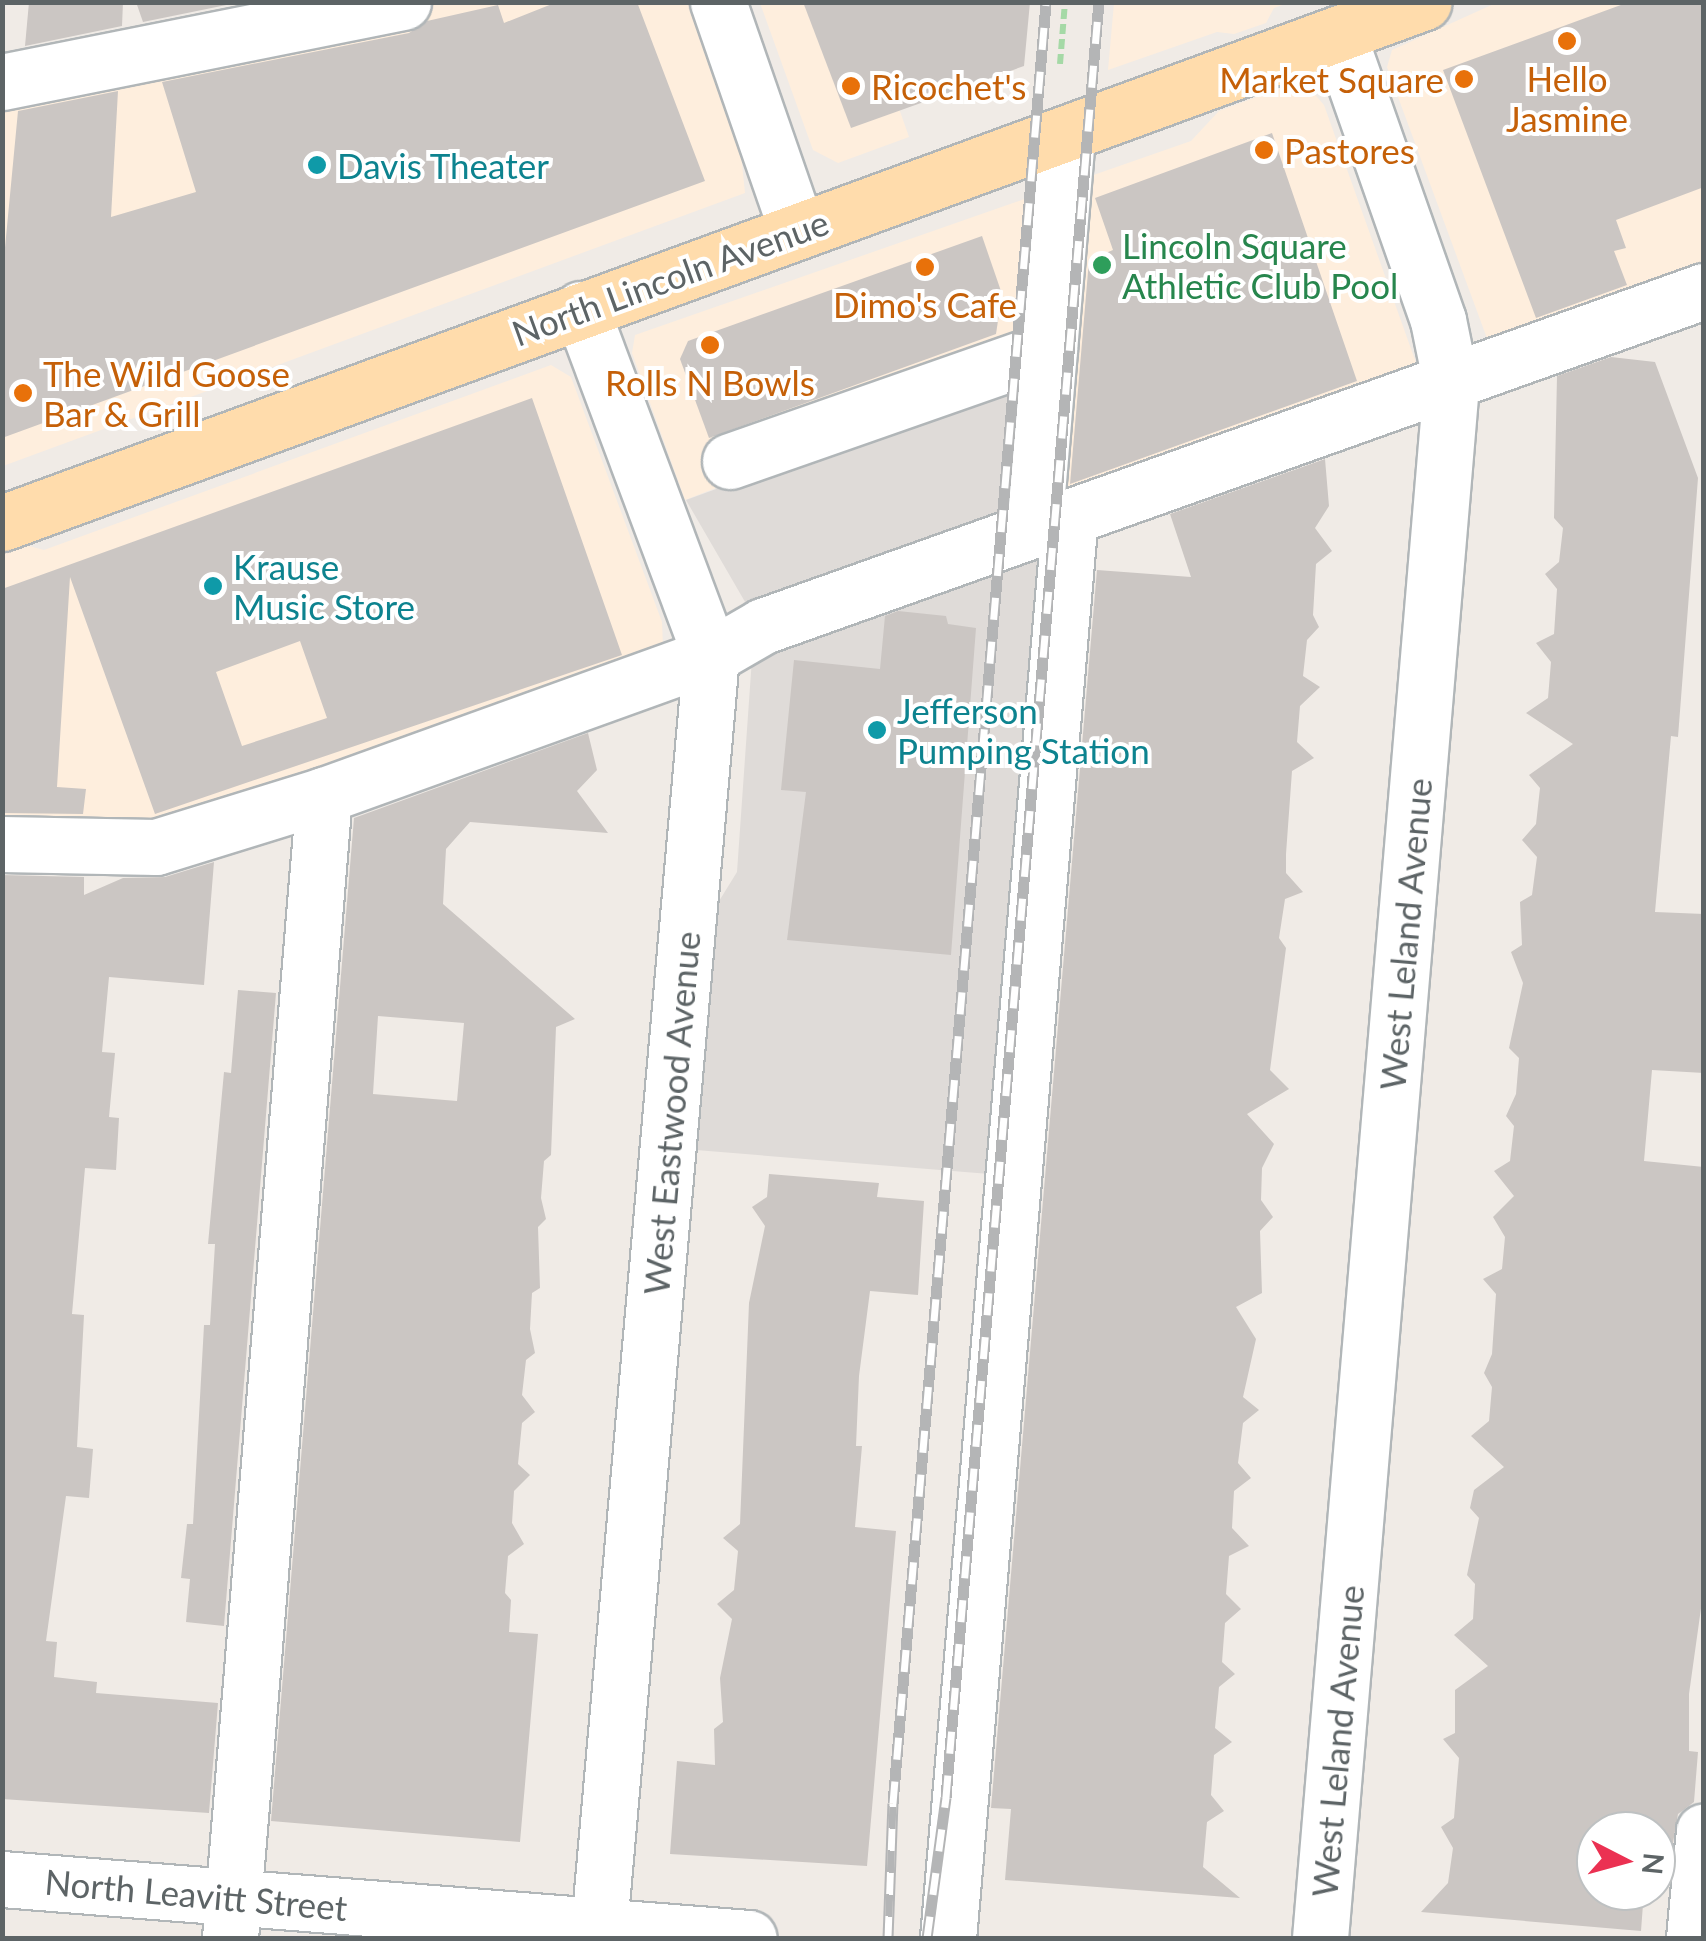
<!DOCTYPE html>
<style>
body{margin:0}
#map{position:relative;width:1706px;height:1941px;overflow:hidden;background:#f0ebe6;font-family:Lato,sans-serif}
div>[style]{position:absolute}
.commercial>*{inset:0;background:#feeedd}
.industrial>*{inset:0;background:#dfdbd8}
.building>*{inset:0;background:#cbc6c3}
.path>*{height:6px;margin-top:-3px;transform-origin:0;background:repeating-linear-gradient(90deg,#a5d9a6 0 10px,transparent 0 15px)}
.roads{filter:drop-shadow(2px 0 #b1b6b8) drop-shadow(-2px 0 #b1b6b8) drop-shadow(0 2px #b1b6b8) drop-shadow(0 -2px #b1b6b8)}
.minor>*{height:55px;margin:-27.5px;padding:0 27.5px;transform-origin:27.5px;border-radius:27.5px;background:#fff}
.major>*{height:55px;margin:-27.5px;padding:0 27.5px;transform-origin:27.5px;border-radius:27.5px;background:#ffdcac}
.rail>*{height:11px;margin-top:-5.5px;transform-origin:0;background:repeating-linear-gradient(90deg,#fff 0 22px,#b4b5b6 0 44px);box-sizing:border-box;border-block:2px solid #b4b5b6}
.dots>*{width:28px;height:28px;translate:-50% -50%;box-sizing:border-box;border:5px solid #fff;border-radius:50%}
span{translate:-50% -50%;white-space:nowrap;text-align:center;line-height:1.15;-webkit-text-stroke:8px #fff;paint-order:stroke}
.food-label{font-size:35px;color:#c56008}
.right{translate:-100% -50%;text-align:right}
.left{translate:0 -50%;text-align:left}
.culture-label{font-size:35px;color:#0d838f}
.leisure-label{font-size:35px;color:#27864d}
.street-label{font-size:35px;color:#5d6466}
.frame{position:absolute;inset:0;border:5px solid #5d6466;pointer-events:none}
.north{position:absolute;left:1576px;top:1811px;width:100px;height:100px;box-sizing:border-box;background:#fff;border:2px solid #bec1c2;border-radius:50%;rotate:96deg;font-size:28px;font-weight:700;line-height:40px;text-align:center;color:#5d6466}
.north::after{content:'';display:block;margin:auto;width:35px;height:45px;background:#eb3152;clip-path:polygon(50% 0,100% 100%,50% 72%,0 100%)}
</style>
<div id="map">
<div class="commercial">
<i style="clip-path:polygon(403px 3px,689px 3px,740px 145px,745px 193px,3px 466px,3px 82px)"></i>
<i style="clip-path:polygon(760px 3px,862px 3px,909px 137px,838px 163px,813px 150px)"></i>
<i style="clip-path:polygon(1114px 3px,1114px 2px,1288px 3px,1274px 8px,1266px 23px,1234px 34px,1217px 32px,1108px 70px)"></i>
<i style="clip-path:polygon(1496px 3px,1703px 3px,1703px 291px,1488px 341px,1387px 67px,1392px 50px)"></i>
<i style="clip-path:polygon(1289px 85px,1310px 89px,1324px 105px,1420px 374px,1034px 529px,726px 484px,685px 500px,632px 353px,635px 335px,1191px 141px,1219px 111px)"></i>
<i style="clip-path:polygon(551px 365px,571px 377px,662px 622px,663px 646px,324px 795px,3px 844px,3px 548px,18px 543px,44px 550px)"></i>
</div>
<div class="industrial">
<i style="clip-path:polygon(1047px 368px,1035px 528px,1070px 516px,1014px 1176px,696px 1150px,716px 906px,737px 872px,754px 630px,748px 607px,686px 500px)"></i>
</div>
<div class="building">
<i style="clip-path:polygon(29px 2px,123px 2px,122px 26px,25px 46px)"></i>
<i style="clip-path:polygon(136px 2px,241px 2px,143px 22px)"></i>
<i style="clip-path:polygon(557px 2px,637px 2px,705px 181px,2px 438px,2px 279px,18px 111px,118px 91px,111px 217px,196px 192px,162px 82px,409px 33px,427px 21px,498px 5px,504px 23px)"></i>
<i style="clip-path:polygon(803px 2px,1030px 2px,1024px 66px,851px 128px)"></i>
<i style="clip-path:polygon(1629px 2px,1704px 2px,1704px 187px,1616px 220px,1626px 248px,1614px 251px,1627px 285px,1536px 318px,1443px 70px)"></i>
<i style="clip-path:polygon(1272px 133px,1357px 381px,1070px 484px,1089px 260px,1113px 250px,1095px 198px)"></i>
<i style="clip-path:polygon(982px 236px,1002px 294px,996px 334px,709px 438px,680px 359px,688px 341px)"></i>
<i style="clip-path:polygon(1611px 357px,1655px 362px,1698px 478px,1678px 737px,1671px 736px,1655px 912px,1704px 914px,1704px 1073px,1652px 1070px,1644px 1161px,1704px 1167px,1704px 1587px,1689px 1694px,1689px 1751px,1698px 1752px,1694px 1802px,1678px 1814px,1669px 1866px,1656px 1865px,1656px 1831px,1596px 1831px,1596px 1891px,1644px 1891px,1641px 1931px,1421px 1912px,1448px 1883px,1453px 1848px,1441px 1827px,1454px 1818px,1459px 1758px,1443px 1739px,1455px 1733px,1455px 1690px,1488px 1666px,1454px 1635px,1473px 1619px,1475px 1584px,1467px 1575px,1479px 1518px,1470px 1508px,1474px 1490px,1504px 1467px,1471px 1436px,1489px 1421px,1492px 1387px,1484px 1373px,1492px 1354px,1496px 1294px,1483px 1279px,1502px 1269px,1505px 1237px,1493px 1217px,1514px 1196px,1494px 1171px,1510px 1161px,1514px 1126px,1506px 1116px,1516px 1094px,1519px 1058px,1509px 1048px,1523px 983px,1511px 952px,1522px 945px,1520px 902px,1532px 895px,1537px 857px,1522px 840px,1536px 824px,1540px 788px,1529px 775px,1573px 744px,1526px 713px,1548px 698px,1551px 662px,1536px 643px,1554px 634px,1557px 589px,1545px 574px,1559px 562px,1563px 528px,1554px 518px,1557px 376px)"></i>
<i style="clip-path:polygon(evenodd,532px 398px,622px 655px,155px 814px,70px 577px,57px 787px,86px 789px,83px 814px,2px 813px,2px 589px,532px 398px,300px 641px,327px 718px,242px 746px,216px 672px,300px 641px)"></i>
<i style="clip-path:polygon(1325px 459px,1329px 506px,1315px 528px,1332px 551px,1316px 564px,1313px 615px,1319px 627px,1307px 640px,1303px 676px,1320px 687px,1300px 706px,1297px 742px,1314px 758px,1292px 771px,1286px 854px,1286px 873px,1303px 892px,1285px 899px,1279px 938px,1286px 948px,1270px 1070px,1289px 1089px,1247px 1114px,1274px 1144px,1262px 1168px,1261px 1200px,1273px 1217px,1260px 1231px,1262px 1293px,1236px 1307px,1256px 1339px,1243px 1397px,1259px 1410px,1243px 1423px,1238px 1463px,1251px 1478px,1234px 1491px,1232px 1528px,1249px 1546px,1229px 1556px,1226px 1594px,1241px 1609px,1225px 1623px,1222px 1662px,1235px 1674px,1219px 1687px,1215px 1728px,1232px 1742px,1214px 1755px,1211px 1795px,1224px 1811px,1207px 1822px,1203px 1867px,1240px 1898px,1005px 1880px,1011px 1809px,991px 1808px,1097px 570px,1191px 577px,1170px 514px)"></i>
<i style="clip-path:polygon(898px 611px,946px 616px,948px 624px,976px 628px,951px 955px,787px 940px,806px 792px,781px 790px,794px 660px,880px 669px,885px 616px)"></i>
<i style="clip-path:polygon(evenodd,588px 733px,597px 770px,577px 791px,608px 833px,470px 822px,446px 849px,443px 904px,575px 1019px,556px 1027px,551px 1155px,544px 1161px,541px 1198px,546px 1219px,538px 1227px,540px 1288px,532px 1293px,530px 1329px,535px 1353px,526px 1360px,522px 1395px,535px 1412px,522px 1423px,518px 1464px,530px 1475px,514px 1491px,512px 1523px,524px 1544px,508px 1556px,505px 1593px,511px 1600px,509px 1632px,538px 1634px,520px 1842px,271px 1821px,354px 818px,588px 733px,378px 1016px,464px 1023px,457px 1101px,373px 1094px,378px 1016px)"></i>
<i style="clip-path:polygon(214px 862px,204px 985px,109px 977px,102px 1052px,115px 1053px,109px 1117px,119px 1118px,116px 1170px,85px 1168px,72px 1314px,84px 1315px,77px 1447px,93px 1449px,89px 1498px,66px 1496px,46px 1641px,57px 1642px,54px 1677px,97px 1682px,96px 1693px,218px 1703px,209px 1813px,2px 1799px,2px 875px,84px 877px,84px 895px,123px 878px,165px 877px)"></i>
<i style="clip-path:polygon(238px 990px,276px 993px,224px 1626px,186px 1622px,190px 1579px,181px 1578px,187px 1524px,193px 1524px,204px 1325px,210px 1325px,215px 1244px,208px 1244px,224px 1072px,231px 1073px)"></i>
<i style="clip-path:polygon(769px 1174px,879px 1183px,877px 1197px,924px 1201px,918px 1295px,870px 1291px,859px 1376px,856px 1446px,862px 1446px,855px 1527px,896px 1531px,867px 1866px,670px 1854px,677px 1761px,715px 1765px,714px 1729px,723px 1722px,720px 1678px,732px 1619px,717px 1604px,734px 1590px,738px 1551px,723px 1538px,740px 1524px,749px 1303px,765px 1226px,752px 1207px,767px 1197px)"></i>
</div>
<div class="path">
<i style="left:1060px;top:64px;width:62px;rotate:-85.4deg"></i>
</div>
<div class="roads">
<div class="minor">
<i style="left:718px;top:2px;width:241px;rotate:70.9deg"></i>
<i style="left:2px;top:82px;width:409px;rotate:-11.3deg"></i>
<i style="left:581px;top:309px;width:371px;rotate:69.5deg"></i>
<i style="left:711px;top:656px;width:1287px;rotate:95.04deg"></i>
<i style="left:730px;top:461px;width:338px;rotate:-19.3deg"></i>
<i style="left:1034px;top:529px;width:395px;rotate:-85.2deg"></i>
<i style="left:2px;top:844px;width:154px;rotate:1.1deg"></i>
<i style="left:156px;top:847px;width:176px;rotate:-17.2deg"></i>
<i style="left:324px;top:795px;width:411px;rotate:-19.8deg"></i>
<i style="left:711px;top:656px;width:60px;rotate:-30deg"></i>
<i style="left:763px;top:626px;width:999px;rotate:-19.6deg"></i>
<i style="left:2px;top:1879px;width:749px;rotate:4.52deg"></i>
<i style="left:230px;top:1938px;width:1147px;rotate:-85.3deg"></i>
<i style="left:948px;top:1938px;width:1427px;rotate:-85.1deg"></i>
<i style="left:1320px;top:1938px;width:1560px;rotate:-85.18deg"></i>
<i style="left:1451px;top:384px;width:65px;rotate:-101.5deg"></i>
<i style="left:1438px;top:320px;width:299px;rotate:-109.3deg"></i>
<i style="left:1694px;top:1938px;width:107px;rotate:-84.7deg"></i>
</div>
<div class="major">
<i style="left:2px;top:523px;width:1514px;rotate:-20.12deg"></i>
</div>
</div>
<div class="rail">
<i style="left:888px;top:1938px;width:135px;rotate:-87.9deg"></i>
<i style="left:893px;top:1803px;width:1807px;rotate:-85.14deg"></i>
<i style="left:927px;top:1938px;width:142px;rotate:-82.3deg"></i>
<i style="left:946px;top:1797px;width:1802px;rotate:-85.13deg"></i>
</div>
<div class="dots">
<i style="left:1567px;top:41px;background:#e8710a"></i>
<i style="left:1464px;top:79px;background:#e8710a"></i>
<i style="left:851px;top:86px;background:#e8710a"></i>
<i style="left:1264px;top:150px;background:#e8710a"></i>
<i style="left:317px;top:165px;background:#0f9aa8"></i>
<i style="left:1102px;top:265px;background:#2e9e5b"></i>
<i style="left:925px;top:267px;background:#e8710a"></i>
<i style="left:710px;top:345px;background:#e8710a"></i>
<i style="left:23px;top:393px;background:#e8710a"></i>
<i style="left:213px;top:586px;background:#0f9aa8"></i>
<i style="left:877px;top:730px;background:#0f9aa8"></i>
</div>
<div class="food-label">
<span style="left:1567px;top:98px">Hello<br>Jasmine</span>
<span class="right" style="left:1444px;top:79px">Market Square</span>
<span class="left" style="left:871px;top:86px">Ricochet's</span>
<span class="left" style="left:1284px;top:150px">Pastores</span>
<span style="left:925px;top:304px">Dimo's Cafe</span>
<span class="left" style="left:43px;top:393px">The Wild Goose<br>Bar &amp; Grill</span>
<span style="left:710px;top:382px">Rolls N Bowls</span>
</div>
<div class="culture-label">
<span class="left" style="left:337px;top:165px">Davis Theater</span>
<span class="left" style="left:233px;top:586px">Krause<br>Music Store</span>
<span class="left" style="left:897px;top:730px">Jefferson<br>Pumping Station</span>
</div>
<div class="leisure-label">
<span class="left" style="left:1122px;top:265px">Lincoln Square<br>Athletic Club Pool</span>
</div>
<div class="street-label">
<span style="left:670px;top:277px;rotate:-20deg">North Lincoln Avenue</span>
<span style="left:1405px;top:934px;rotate:-85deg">West Leland Avenue</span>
<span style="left:671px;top:1113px;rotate:-85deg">West Eastwood Avenue</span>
<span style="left:1337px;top:1741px;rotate:-85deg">West Leland Avenue</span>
<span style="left:196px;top:1894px;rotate:5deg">North Leavitt Street</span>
</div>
<div class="frame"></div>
<div class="north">N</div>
</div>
